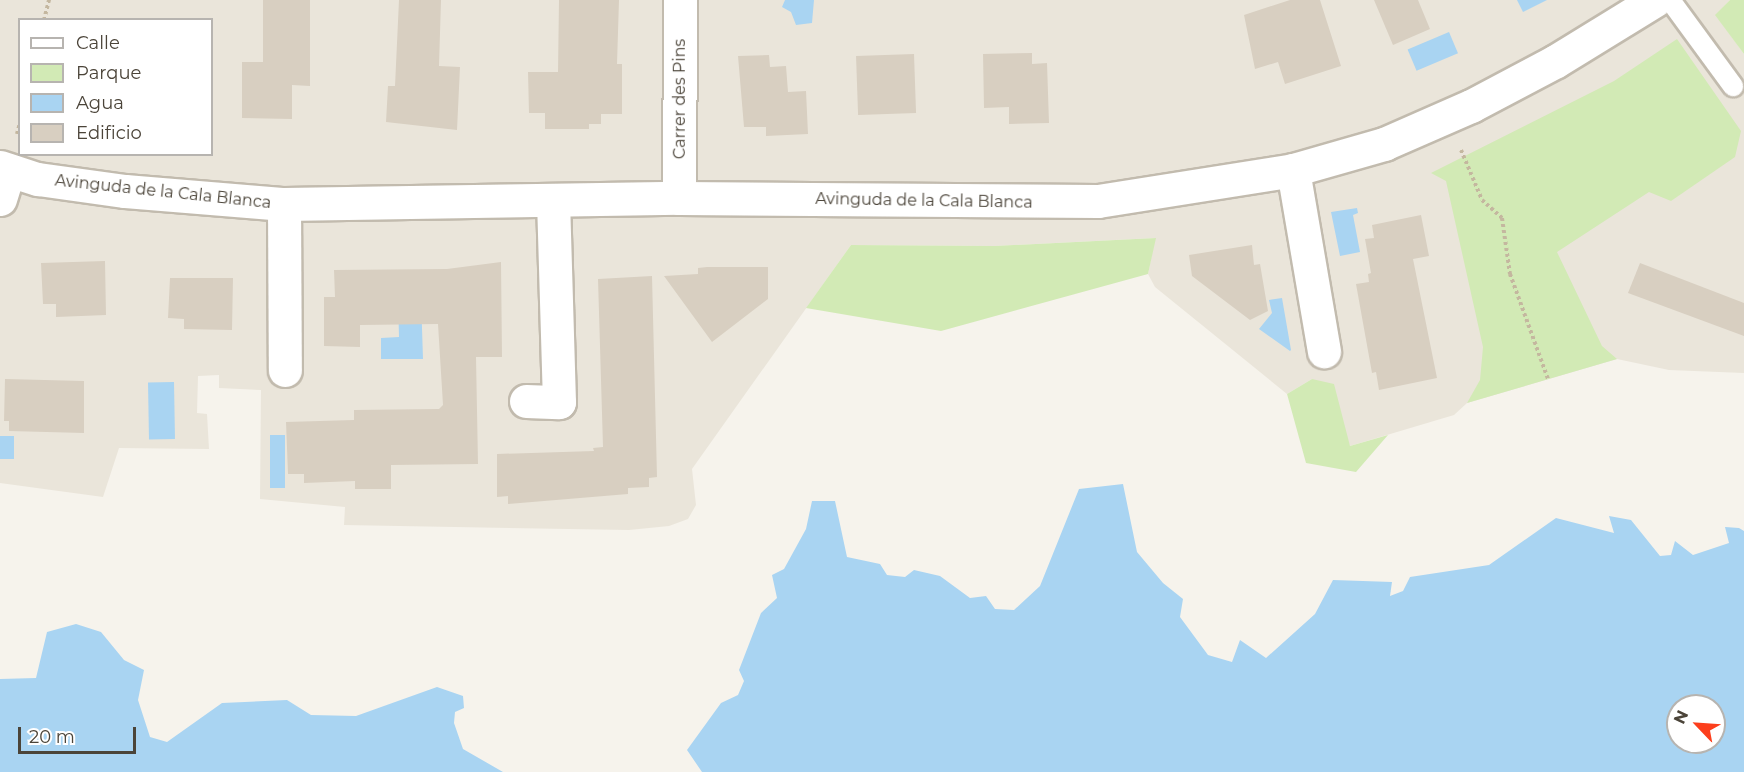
<!DOCTYPE html>
<style>
body{margin:0}
#map{position:relative;width:1744px;height:772px;overflow:hidden;background:#f6f3ec;font-family:Montserrat,sans-serif}
div>[style]{position:absolute}
.residential>*{inset:0;background:#eae5da}
.green>*{inset:0;background:#d2eab5}
.water>*{inset:0;background:#a9d4f2;transform-origin:0 0}
.building>*{inset:0;background:#d8cfc1;transform-origin:0 0}
.path>*{height:4px;margin-top:-2px;transform-origin:0;background:repeating-linear-gradient(90deg,#c4b79f 0 3px,transparent 0 6px)}
.roads{filter:drop-shadow(2px 0 #c2bbae) drop-shadow(-2px 0 #c2bbae) drop-shadow(0 2px #c2bbae) drop-shadow(0 -2px #c2bbae)}
.lane>*{height:20px;margin:-10px;padding:0 10px;transform-origin:10px;border-radius:10px;background:#fff}
.street>*{height:33px;margin:-16.5px;padding:0 16.5px;transform-origin:16.5px;border-radius:16.5px;background:#fff}
span{translate:-50% -50%;white-space:nowrap;text-align:center;line-height:1.15;-webkit-text-stroke:6px #fff;paint-order:stroke}
.street-label{font-size:16px;color:#4b4439}
.legend{position:absolute;left:18px;top:18px;width:195px;height:138px;box-sizing:border-box;background:#fff;border:2px solid #b7b4b0;margin:0;padding:8px 10px;list-style:none;font-size:18px;color:#4b4439}
.legend li{display:flex;align-items:center;gap:12px;height:30px}
.legend b{width:30px;border:2px solid #b7b4b0}
.north{position:absolute;left:1666px;top:694px;width:60px;height:60px;box-sizing:border-box;background:#fff;border:2px solid #b7b4b0;border-radius:50%;rotate:295deg;font-size:16px;font-weight:700;line-height:24px;text-align:center;color:#4b4439}
.north::after{content:'';display:block;margin:auto;width:21px;height:27px;background:#fc3f1d;clip-path:polygon(50% 0,100% 100%,50% 72%,0 100%)}
.scale{position:absolute;left:18px;top:727px;width:118px;height:27px;box-sizing:border-box;border:3px solid #4b4439;border-top:0;padding-left:8px;font-size:18px;line-height:21px;white-space:nowrap;color:#4b4439;-webkit-text-stroke:4px #fff;paint-order:stroke}
</style>
<div id="map">
<div class="residential">
<i style="clip-path:polygon(evenodd,0 0,1730px 0,1716px 15px,1744px 54px,1744px 373px,1669px 370px,1617px 359px,1467px 403px,1454px 415px,1350px 446px,1312px 379px,1287px 394px,1155px 287px,1148px 274px,1155px 238px,995px 246px,851px 245px,692px 469px,696px 505px,688px 519px,669px 526px,629px 530px,344px 525px,345px 507px,260px 499px,261px 390px,219px 388px,219px 375px,198px 376px,197px 413px,207px 414px,209px 449px,119px 448px,103px 497px,0 483px,0 0,20px 20px,212px 20px,212px 154px,20px 154px,20px 20px)"></i>
</div>
<div class="green">
<i style="clip-path:polygon(1730px 0,1744px 0,1744px 54px,1715px 15px)"></i>
<i style="clip-path:polygon(1677px 39px,1741px 131px,1735px 157px,1671px 201px,1649px 192px,1557px 252px,1602px 346px,1617px 359px,1467px 403px,1480px 380px,1483px 347px,1446px 181px,1431px 173px,1614px 81px)"></i>
<i style="clip-path:polygon(1156px 238px,1148px 274px,941px 331px,806px 308px,851px 245px,995px 246px)"></i>
<i style="clip-path:polygon(1312px 379px,1334px 384px,1350px 446px,1388px 435px,1356px 472px,1306px 463px,1287px 394px)"></i>
</div>
<div class="water">
<i style="clip-path:polygon(785px 0,814px 0,812px 23px,796px 25px,791px 12px,782px 7px)"></i>
<i style="clip-path:polygon(1517px 0,1547px 0,1523px 12px)"></i>
<i style="left:1449px;top:32px;width:23px;height:45px;rotate:67deg"></i>
<i style="clip-path:polygon(1357px 208px,1358px 213px,1353px 215px,1360px 252px,1340px 256px,1331px 212px)"></i>
<i style="clip-path:polygon(421px 297px,423px 359px,381px 359px,381px 338px,399px 337px,398px 298px)"></i>
<i style="clip-path:polygon(1282px 298px,1291px 350px,1290px 351px,1259px 329px,1272px 313px,1269px 300px)"></i>
<i style="left:174px;top:382px;width:57px;height:26px;rotate:89deg"></i>
<i style="left:270px;top:435px;width:15px;height:53px"></i>
<i style="left:0;top:436px;width:14px;height:23px"></i>
<i style="clip-path:polygon(evenodd,1123px 484px,1137px 552px,1163px 583px,1183px 599px,1180px 617px,1208px 655px,1232px 662px,1240px 640px,1266px 658px,1315px 614px,1333px 580px,1392px 582px,1390px 596px,1403px 591px,1410px 577px,1489px 565px,1556px 518px,1614px 533px,1609px 516px,1631px 520px,1660px 556px,1671px 555px,1675px 541px,1693px 555px,1729px 543px,1725px 527px,1739px 528px,1744px 531px,1744px 772px,702px 772px,687px 750px,721px 703px,738px 695px,744px 681px,739px 670px,761px 613px,777px 598px,772px 575px,784px 569px,806px 529px,812px 501px,835px 501px,847px 557px,880px 564px,887px 575px,905px 577px,914px 570px,940px 576px,970px 598px,986px 596px,995px 609px,1014px 610px,1040px 586px,1079px 489px,1123px 484px,1678px 706px,1714px 706px,1714px 742px,1678px 742px,1678px 706px)"></i>
<i style="clip-path:polygon(76px 624px,101px 632px,124px 660px,144px 670px,138px 700px,150px 737px,167px 742px,222px 703px,287px 700px,311px 715px,356px 716px,437px 687px,463px 696px,464px 708px,455px 712px,454px 723px,463px 749px,503px 772px,0 772px,0 679px,36px 678px,47px 632px)"></i>
</div>
<div class="building">
<i style="clip-path:polygon(263px 0,310px 0,310px 86px,292px 85px,292px 119px,242px 118px,242px 62px,263px 62px)"></i>
<i style="clip-path:polygon(399px 0,441px 0,439px 66px,460px 67px,457px 130px,386px 122px,388px 86px,395px 86px)"></i>
<i style="clip-path:polygon(559px 0,619px 0,617px 64px,622px 64px,622px 114px,601px 114px,601px 124px,589px 124px,589px 129px,545px 129px,545px 113px,529px 113px,528px 72px,558px 72px)"></i>
<i style="clip-path:polygon(1290px 0,1320px 0,1341px 66px,1285px 84px,1278px 62px,1255px 69px,1244px 15px)"></i>
<i style="clip-path:polygon(1374px 0,1418px 0,1430px 29px,1393px 45px)"></i>
<i style="clip-path:polygon(1032px 53px,1032px 64px,1047px 63px,1049px 123px,1009px 124px,1009px 107px,984px 108px,983px 54px)"></i>
<i style="left:914px;top:54px;width:59px;height:58px;rotate:88deg"></i>
<i style="clip-path:polygon(769px 55px,770px 67px,786px 66px,788px 92px,806px 91px,808px 134px,766px 136px,766px 127px,744px 127px,738px 56px)"></i>
<i style="clip-path:polygon(1421px 215px,1429px 256px,1413px 259px,1437px 378px,1379px 390px,1376px 372px,1372px 373px,1356px 284px,1369px 282px,1368px 274px,1371px 273px,1365px 239px,1374px 238px,1372px 225px)"></i>
<i style="clip-path:polygon(1252px 245px,1254px 265px,1260px 264px,1268px 311px,1250px 320px,1192px 276px,1189px 255px)"></i>
<i style="clip-path:polygon(105px 261px,106px 315px,56px 317px,56px 304px,43px 304px,41px 263px)"></i>
<i style="clip-path:polygon(501px 262px,502px 357px,476px 357px,478px 464px,391px 465px,391px 489px,355px 489px,355px 481px,304px 483px,304px 474px,288px 474px,286px 422px,354px 420px,354px 410px,439px 409px,443px 405px,438px 324px,360px 325px,360px 347px,324px 346px,324px 297px,335px 297px,334px 270px,447px 269px)"></i>
<i style="clip-path:polygon(1640px 263px,1744px 303px,1744px 336px,1628px 293px)"></i>
<i style="clip-path:polygon(768px 267px,768px 299px,712px 342px,664px 276px,698px 274px,698px 268px,707px 267px)"></i>
<i style="clip-path:polygon(652px 276px,657px 477px,649px 478px,649px 487px,628px 488px,628px 494px,508px 504px,508px 496px,497px 497px,497px 454px,594px 451px,593px 448px,603px 447px,598px 279px)"></i>
<i style="clip-path:polygon(170px 278px,233px 278px,232px 330px,184px 329px,184px 319px,168px 318px)"></i>
<i style="clip-path:polygon(5px 379px,84px 381px,84px 433px,9px 431px,9px 421px,4px 421px)"></i>
</div>
<div class="path">
<i style="left:44px;top:20px;width:21px;rotate:-76deg"></i>
<i style="left:17px;top:134px;width:11px;rotate:-75deg"></i>
<i style="left:1461px;top:150px;width:54px;rotate:67.2deg"></i>
<i style="left:1482px;top:200px;width:27px;rotate:42deg"></i>
<i style="left:1502px;top:218px;width:57px;rotate:81.9deg"></i>
<i style="left:1510px;top:274px;width:112px;rotate:70.1deg"></i>
</div>
<div class="roads">
<div class="lane">
<i style="left:1670px;top:0;width:107px;rotate:53.8deg"></i>
</div>
<div class="street">
<i style="left:0;top:167px;width:40px;rotate:18deg"></i>
<i style="left:38px;top:179px;width:88px;rotate:7.9deg"></i>
<i style="left:125px;top:191px;width:160px;rotate:4.7deg"></i>
<i style="left:284px;top:204px;width:395px;rotate:-0.9deg"></i>
<i style="left:679px;top:198px;width:419px;rotate:0.4deg"></i>
<i style="left:1098px;top:201px;width:197px;rotate:-9deg"></i>
<i style="left:1293px;top:170px;width:95px;rotate:-15.9deg"></i>
<i style="left:1384px;top:144px;width:95px;rotate:-23.6deg"></i>
<i style="left:1471px;top:106px;width:96px;rotate:-27.9deg"></i>
<i style="left:1556px;top:61px;width:116px;rotate:-31.6deg"></i>
<i style="left:1293px;top:170px;width:184px;rotate:80.3deg"></i>
<i style="left:679px;top:198px;width:198px;rotate:-89.7deg"></i>
<i style="left:0;top:199px;width:30px;rotate:-73deg"></i>
<i style="left:284px;top:204px;width:166px;rotate:89.7deg"></i>
<i style="left:526px;top:401px;width:33px;rotate:2deg"></i>
<i style="left:559px;top:402px;width:201px;rotate:-91.7deg"></i>
</div>
</div>
<div class="street-label">
<span style="left:680px;top:99px;rotate:-90deg">Carrer des Pins</span>
<span style="left:163px;top:192px;rotate:6deg">Avinguda de la Cala Blanca</span>
<span style="left:924px;top:201px;rotate:1deg">Avinguda de la Cala Blanca</span>
</div>
<ul class="legend">
<li><b style="height:8px;background:#fff"></b>Calle</li>
<li><b style="height:16px;background:#d2eab5"></b>Parque</li>
<li><b style="height:16px;background:#a9d4f2"></b>Agua</li>
<li><b style="height:16px;background:#d8cfc1"></b>Edificio</li>
</ul>
<div class="north">N</div>
<div class="scale">20 m</div>
</div>
